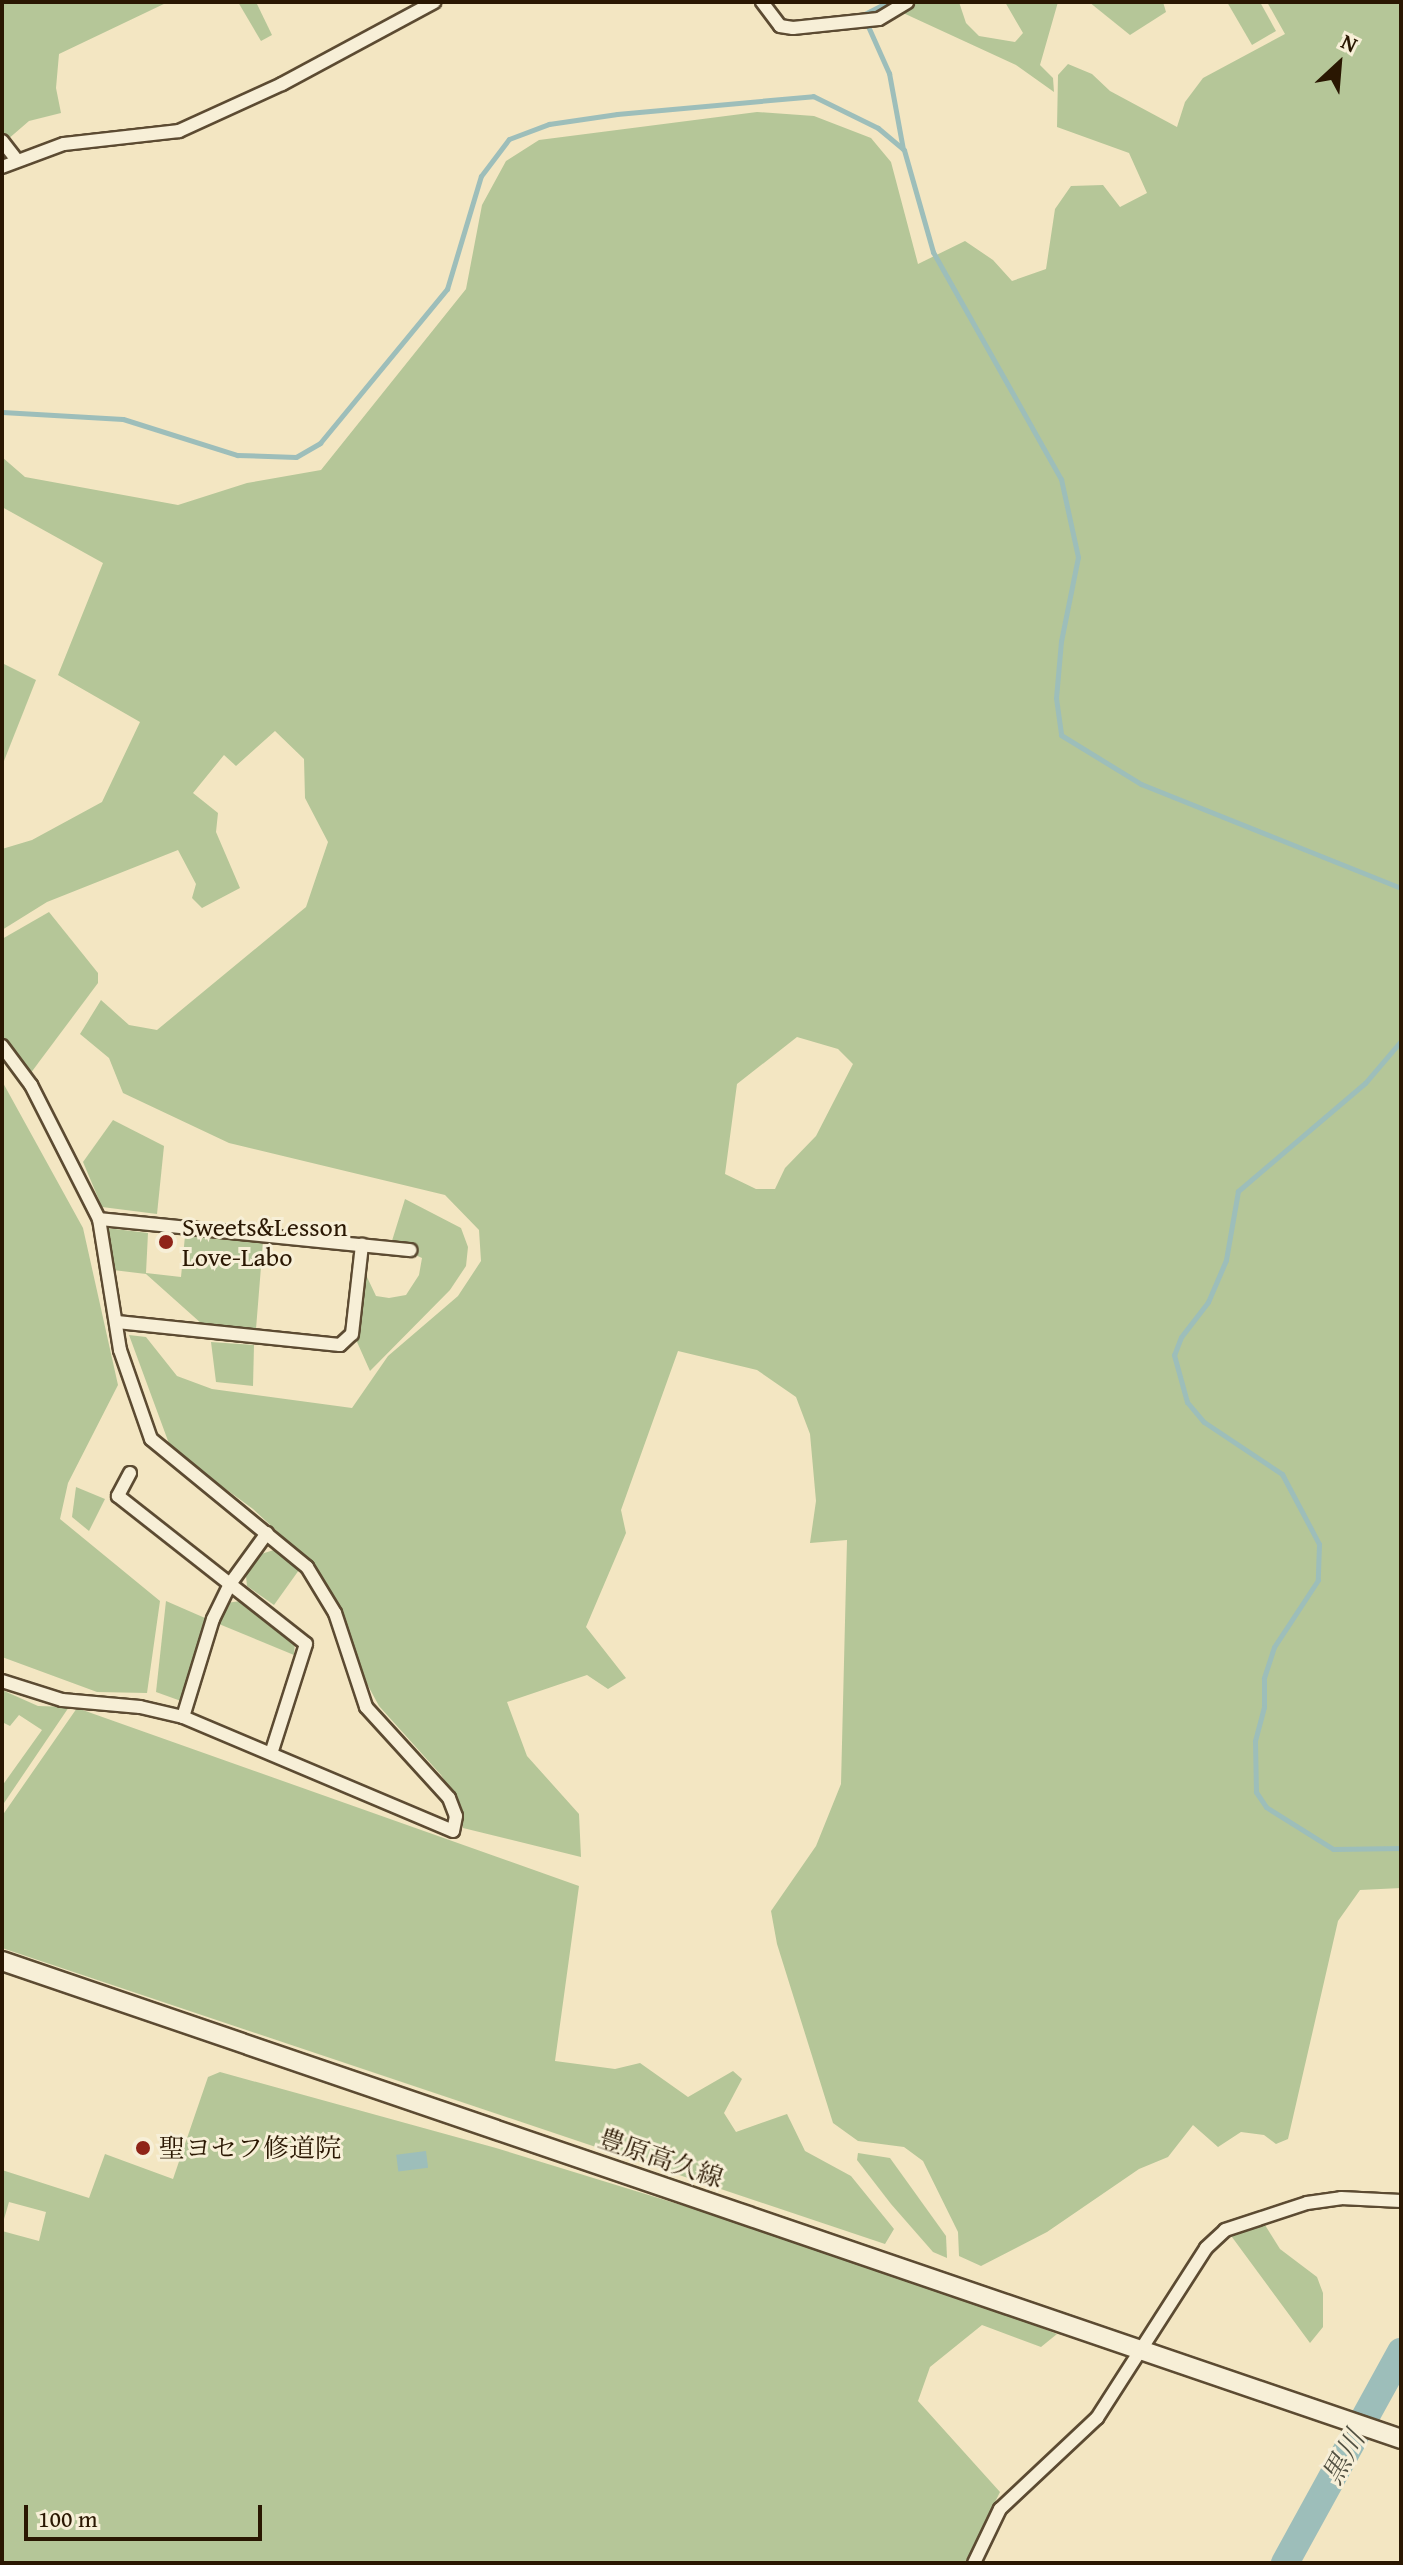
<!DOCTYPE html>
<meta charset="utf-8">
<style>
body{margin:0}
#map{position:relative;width:1403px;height:2565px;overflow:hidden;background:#f3e6c2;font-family:"Gentium Book Plus","Noto Serif JP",serif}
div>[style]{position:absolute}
.green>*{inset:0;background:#b5c698}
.water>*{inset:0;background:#9dbeba;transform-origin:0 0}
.stream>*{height:5px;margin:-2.5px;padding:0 2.5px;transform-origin:2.5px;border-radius:2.5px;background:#9dbeba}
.river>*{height:28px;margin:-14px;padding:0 14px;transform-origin:14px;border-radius:14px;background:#9dbeba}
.roads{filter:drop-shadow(2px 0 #5c4b32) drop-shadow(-2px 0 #5c4b32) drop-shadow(0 2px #5c4b32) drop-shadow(0 -2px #5c4b32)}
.minor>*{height:12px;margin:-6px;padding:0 6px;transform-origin:6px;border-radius:6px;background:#f7efd7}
.secondary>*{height:18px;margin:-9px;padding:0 9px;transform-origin:9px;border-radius:9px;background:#f7efd7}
.dots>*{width:22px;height:22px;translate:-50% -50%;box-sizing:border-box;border:4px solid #f7efd7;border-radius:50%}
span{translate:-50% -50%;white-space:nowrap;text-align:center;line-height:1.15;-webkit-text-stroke:6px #f7efd7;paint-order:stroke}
.poi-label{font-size:26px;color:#2a1702}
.left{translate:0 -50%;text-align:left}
.street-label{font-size:26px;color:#2a1702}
.water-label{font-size:28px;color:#525142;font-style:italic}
.frame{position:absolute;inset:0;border:4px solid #2a1702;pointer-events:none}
.north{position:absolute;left:1299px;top:24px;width:80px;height:80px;-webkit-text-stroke:6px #f7efd7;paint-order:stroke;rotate:26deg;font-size:22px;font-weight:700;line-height:32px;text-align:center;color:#2a1702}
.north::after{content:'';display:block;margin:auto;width:28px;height:36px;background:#2a1702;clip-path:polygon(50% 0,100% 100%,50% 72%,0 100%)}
.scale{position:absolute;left:24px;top:2505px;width:238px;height:36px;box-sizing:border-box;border:4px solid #2a1702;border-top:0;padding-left:10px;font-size:24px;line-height:28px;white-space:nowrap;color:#2a1702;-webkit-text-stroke:6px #f7efd7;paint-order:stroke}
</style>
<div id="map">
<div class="green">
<i style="clip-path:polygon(2px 2px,168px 2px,59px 54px,56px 88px,61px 113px,29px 121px,7px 140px,2px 134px)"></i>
<i style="clip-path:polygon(238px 2px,256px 2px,272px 35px,261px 41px)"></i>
<i style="clip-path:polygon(913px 2px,959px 2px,966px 23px,979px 36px,1015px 42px,1023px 33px,1005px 2px,1058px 2px,1040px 65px,1053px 78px,1054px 92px,1016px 65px,901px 12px)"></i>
<i style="clip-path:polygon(1089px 2px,1163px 2px,1166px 12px,1130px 35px)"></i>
<i style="clip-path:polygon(1227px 2px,1260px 2px,1276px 31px,1252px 45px)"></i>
<i style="clip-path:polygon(evenodd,1267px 2px,1401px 2px,1401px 1888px,1360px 1890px,1338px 1921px,1288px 2139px,1276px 2144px,1264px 2135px,1241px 2132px,1218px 2147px,1193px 2125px,1168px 2157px,1139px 2169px,1047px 2232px,981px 2266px,959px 2256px,958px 2232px,923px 2161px,904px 2147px,858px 2141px,833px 2123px,777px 1944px,771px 1911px,816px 1846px,841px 1784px,847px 1540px,810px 1543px,816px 1501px,810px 1434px,796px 1397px,757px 1370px,678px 1351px,621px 1510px,626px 1533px,586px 1627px,626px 1678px,608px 1689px,587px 1675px,507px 1702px,527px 1756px,579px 1814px,581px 1857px,463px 1828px,462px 1808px,441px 1775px,379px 1706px,359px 1669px,340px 1608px,307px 1559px,253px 1509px,171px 1449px,129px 1335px,146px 1337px,177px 1376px,212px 1389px,352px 1408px,388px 1356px,458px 1296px,481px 1261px,479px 1230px,445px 1195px,229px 1143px,123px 1093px,109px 1058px,80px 1034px,101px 1000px,129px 1025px,157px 1030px,306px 907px,328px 842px,305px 798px,304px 759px,275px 731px,236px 766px,224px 755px,193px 793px,218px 813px,216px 832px,240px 888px,202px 908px,192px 898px,196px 884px,178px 850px,47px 902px,2px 930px,2px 849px,32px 840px,102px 802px,140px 722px,58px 675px,103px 563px,2px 507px,2px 457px,25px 477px,178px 505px,247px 483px,321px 470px,466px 289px,482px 205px,506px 161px,539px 140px,757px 112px,814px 116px,871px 138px,891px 162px,918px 264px,965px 241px,993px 260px,1012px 281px,1046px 269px,1055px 209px,1071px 186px,1103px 185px,1120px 207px,1147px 193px,1129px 153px,1057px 127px,1058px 75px,1068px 64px,1092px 74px,1110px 91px,1177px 127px,1185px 102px,1203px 78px,1285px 34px,1267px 2px,797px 1037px,838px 1049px,853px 1064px,816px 1136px,785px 1168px,775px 1189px,756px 1189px,725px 1174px,737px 1084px,797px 1037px)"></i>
<i style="clip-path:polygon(2px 663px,36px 680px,2px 766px)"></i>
<i style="clip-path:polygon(49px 912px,98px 973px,98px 983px,30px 1074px,2px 1037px,2px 939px)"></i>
<i style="clip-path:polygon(2px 1081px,83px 1228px,118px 1385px,68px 1483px,60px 1519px,160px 1601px,147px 1693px,97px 1692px,2px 1657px)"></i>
<i style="clip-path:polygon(113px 1120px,164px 1146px,157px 1214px,102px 1207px,83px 1162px)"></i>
<i style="clip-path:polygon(405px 1199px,461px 1228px,468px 1247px,466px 1266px,450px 1290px,370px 1371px,357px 1342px,366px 1275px,376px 1296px,389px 1298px,406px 1295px,419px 1275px,422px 1258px,391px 1244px)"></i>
<i style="clip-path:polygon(107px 1228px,148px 1233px,146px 1273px,181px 1277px,185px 1236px,263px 1242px,256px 1329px,202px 1324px,146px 1274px,113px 1270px)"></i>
<i style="clip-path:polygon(211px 1342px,254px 1345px,253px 1386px,216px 1382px)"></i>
<i style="clip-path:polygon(76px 1487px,105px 1499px,89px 1531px,72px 1517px)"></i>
<i style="clip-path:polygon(274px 1550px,299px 1570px,274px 1605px,247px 1586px,246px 1576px,261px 1554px)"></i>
<i style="clip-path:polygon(166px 1601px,205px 1618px,181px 1701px,156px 1692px)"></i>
<i style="clip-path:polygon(241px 1601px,295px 1641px,294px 1655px,219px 1624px,226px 1603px)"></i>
<i style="clip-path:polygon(2px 1690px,38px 1706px,69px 1707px,2px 1806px,2px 1786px,42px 1730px,19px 1715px,10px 1726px,2px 1722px)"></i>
<i style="clip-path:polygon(77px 1708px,579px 1886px,555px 2061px,615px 2069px,640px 2063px,688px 2097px,733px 2071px,742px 2079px,724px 2113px,736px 2132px,787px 2114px,805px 2151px,851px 2176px,894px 2229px,885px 2244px,2px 1948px,2px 1816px)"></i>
<i style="clip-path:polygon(220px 2072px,496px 2148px,895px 2271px,1057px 2334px,1041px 2347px,982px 2325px,930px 2367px,918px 2401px,1000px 2492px,965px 2563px,2px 2563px,2px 2231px,39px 2241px,46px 2212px,9px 2202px,2px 2226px,2px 2170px,89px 2198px,105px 2154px,173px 2179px,208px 2077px)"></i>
<i style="clip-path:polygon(858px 2153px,890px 2158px,946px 2236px,947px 2258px,933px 2252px,891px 2204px,857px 2160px)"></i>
<i style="clip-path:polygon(1265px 2225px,1280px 2249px,1317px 2277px,1323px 2293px,1323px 2327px,1310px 2343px,1229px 2233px)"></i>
</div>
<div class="water">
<i style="left:426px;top:2151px;width:17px;height:30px;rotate:83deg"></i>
</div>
<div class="stream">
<i style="left:888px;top:2px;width:28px;rotate:153deg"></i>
<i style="left:863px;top:15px;width:64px;rotate:65.9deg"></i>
<i style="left:889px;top:73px;width:77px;rotate:79.6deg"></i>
<i style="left:2px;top:412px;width:121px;rotate:3.3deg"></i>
<i style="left:123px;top:419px;width:120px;rotate:17.5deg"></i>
<i style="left:237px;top:455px;width:59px;rotate:1.9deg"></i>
<i style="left:296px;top:457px;width:28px;rotate:-30deg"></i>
<i style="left:320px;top:443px;width:200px;rotate:-50.5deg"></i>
<i style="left:447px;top:289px;width:118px;rotate:-73.3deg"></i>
<i style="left:481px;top:176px;width:46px;rotate:-52.9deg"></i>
<i style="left:509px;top:139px;width:43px;rotate:-20.6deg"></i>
<i style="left:549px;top:124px;width:69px;rotate:-8.4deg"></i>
<i style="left:617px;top:114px;width:197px;rotate:-5.2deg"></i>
<i style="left:813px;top:96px;width:72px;rotate:26.2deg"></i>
<i style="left:878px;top:128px;width:34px;rotate:40deg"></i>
<i style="left:904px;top:150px;width:106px;rotate:74.1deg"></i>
<i style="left:933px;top:252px;width:261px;rotate:60.6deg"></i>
<i style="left:1061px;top:479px;width:80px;rotate:77.7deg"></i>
<i style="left:1078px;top:557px;width:86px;rotate:101.4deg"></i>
<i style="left:1061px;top:641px;width:57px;rotate:95deg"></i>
<i style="left:1056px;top:698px;width:37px;rotate:82deg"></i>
<i style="left:1061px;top:735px;width:94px;rotate:31.5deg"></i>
<i style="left:1141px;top:784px;width:280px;rotate:21.8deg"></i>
<i style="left:1401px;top:1041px;width:55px;rotate:130.6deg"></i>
<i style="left:1365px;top:1083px;width:167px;rotate:139.6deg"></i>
<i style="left:1238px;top:1191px;width:70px;rotate:99.9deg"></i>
<i style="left:1226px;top:1260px;width:46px;rotate:113.2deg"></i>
<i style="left:1208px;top:1302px;width:44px;rotate:127.6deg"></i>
<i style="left:1181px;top:1337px;width:19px;rotate:111deg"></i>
<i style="left:1174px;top:1355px;width:49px;rotate:74.5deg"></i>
<i style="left:1187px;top:1402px;width:26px;rotate:50deg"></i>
<i style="left:1204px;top:1422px;width:94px;rotate:33.7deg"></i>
<i style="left:1282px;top:1474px;width:79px;rotate:62.1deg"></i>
<i style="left:1319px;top:1544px;width:36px;rotate:92deg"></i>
<i style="left:1318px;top:1580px;width:80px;rotate:123.3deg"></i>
<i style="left:1274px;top:1647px;width:33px;rotate:108deg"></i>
<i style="left:1264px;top:1678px;width:29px;rotate:90deg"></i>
<i style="left:1264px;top:1707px;width:35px;rotate:105deg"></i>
<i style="left:1255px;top:1741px;width:51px;rotate:88.9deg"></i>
<i style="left:1256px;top:1792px;width:18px;rotate:56deg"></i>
<i style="left:1266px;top:1807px;width:79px;rotate:32.1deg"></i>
<i style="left:1333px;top:1849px;width:68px;rotate:-0.8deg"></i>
</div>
<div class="river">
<i style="left:1285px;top:2563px;width:241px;rotate:-61.2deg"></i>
</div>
<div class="roads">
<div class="minor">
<i style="left:762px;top:2px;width:30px;rotate:53deg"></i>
<i style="left:780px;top:26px;width:13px;rotate:9deg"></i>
<i style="left:793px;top:28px;width:86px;rotate:-6deg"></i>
<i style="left:879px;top:19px;width:33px;rotate:-31deg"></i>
<i style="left:2px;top:141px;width:24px;rotate:52deg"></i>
<i style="left:2px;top:167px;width:66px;rotate:-20.4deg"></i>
<i style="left:64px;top:144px;width:116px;rotate:-6.4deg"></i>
<i style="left:179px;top:131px;width:113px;rotate:-24.5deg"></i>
<i style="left:282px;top:84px;width:173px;rotate:-28.3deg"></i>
<i style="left:2px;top:1046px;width:49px;rotate:53.4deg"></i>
<i style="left:31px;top:1085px;width:150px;rotate:63.1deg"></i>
<i style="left:99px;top:1219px;width:133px;rotate:80.9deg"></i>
<i style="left:120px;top:1350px;width:94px;rotate:70.8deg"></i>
<i style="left:151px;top:1439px;width:202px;rotate:39.4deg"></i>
<i style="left:307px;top:1567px;width:54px;rotate:58.7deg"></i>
<i style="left:335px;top:1613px;width:99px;rotate:71.7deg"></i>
<i style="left:366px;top:1707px;width:123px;rotate:47.6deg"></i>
<i style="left:449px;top:1798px;width:19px;rotate:69deg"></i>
<i style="left:456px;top:1816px;width:15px;rotate:101deg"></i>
<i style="left:453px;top:1831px;width:293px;rotate:-157.1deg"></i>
<i style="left:183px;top:1717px;width:44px;rotate:-166.9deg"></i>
<i style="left:140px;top:1707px;width:78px;rotate:-174.9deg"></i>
<i style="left:62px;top:1700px;width:63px;rotate:-162.4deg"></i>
<i style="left:99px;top:1219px;width:313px;rotate:5.7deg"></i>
<i style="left:117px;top:1322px;width:224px;rotate:5.9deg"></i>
<i style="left:340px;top:1345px;width:16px;rotate:-43deg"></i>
<i style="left:352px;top:1334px;width:90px;rotate:-83.6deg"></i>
<i style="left:130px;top:1473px;width:26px;rotate:118deg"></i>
<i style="left:118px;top:1496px;width:239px;rotate:38.2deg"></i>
<i style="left:306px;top:1644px;width:115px;rotate:107.7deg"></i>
<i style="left:183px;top:1717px;width:102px;rotate:-73deg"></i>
<i style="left:213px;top:1619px;width:39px;rotate:-64deg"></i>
<i style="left:230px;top:1584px;width:63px;rotate:-54deg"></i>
<i style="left:974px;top:2563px;width:60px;rotate:-64.3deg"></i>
<i style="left:1000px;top:2509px;width:133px;rotate:-43.2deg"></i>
<i style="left:1097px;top:2418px;width:202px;rotate:-57.3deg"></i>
<i style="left:1206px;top:2248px;width:26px;rotate:-43deg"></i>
<i style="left:1225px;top:2230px;width:86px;rotate:-18.2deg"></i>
<i style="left:1307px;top:2203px;width:34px;rotate:-8deg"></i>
<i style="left:1341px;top:2198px;width:60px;rotate:2.9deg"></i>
</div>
<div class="secondary">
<i style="left:2px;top:1961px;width:1478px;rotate:18.86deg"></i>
</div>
</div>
<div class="dots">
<i style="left:166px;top:1242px;background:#8f2418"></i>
<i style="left:143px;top:2148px;background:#8f2418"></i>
</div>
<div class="poi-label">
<span class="left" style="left:182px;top:1242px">Sweets&amp;Lesson<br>Love-Labo</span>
<span class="left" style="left:159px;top:2148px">聖ヨセフ修道院</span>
</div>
<div class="street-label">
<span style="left:661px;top:2158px;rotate:19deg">豊原高久線</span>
</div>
<div class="water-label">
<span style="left:1343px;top:2457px;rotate:-61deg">黒川</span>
</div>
<div class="frame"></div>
<div class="north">N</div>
<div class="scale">100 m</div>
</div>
